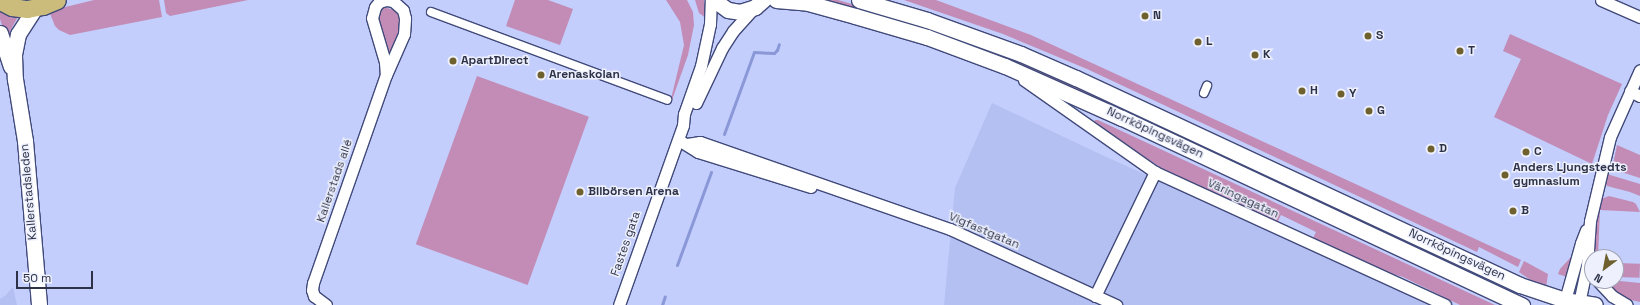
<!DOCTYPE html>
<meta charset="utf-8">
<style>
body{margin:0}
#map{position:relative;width:1640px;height:305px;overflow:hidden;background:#c3cefc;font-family:"Space Grotesk",sans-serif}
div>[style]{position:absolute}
.built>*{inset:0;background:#b4c0f2}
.green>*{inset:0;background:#c28cb6;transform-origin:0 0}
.stream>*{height:3px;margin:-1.5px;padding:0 1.5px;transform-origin:1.5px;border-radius:1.5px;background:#8a98d8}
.roads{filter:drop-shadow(1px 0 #414a7a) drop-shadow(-1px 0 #414a7a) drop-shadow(0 1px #414a7a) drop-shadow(0 -1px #414a7a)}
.pedestrian>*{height:8px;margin:-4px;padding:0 4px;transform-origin:4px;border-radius:4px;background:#fff}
.minor>*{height:11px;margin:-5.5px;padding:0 5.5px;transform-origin:5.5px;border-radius:5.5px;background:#fff}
.secondary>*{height:15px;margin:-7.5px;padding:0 7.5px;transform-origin:7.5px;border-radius:7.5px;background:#fff}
.primary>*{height:17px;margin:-8.5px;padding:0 8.5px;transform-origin:8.5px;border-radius:8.5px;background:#cbbc7c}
.dots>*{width:11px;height:11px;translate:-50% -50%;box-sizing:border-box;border:2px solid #eef1fd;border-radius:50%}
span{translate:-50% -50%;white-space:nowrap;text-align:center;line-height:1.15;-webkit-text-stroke:3px #eef1fd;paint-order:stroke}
.poi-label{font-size:12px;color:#2d3248;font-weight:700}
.left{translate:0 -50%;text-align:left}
.street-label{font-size:12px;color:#2d3248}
.north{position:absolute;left:1584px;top:249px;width:40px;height:40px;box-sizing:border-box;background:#eef1fd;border:1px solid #a1a5b5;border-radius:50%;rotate:212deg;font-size:11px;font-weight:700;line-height:16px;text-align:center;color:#2d3248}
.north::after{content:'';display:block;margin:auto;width:14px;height:18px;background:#6f612e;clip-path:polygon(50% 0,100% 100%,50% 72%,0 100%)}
.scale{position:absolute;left:16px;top:271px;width:77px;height:18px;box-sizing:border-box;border:2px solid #2d3248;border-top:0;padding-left:5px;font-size:12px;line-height:14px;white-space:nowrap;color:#2d3248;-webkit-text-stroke:3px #eef1fd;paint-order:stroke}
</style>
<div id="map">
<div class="built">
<i style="clip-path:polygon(992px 103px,1102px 155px,1434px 305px,944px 305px,955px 188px)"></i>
<i style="clip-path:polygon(13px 287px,17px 305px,0 305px,0 299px,6px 295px)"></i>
</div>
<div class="green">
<i style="clip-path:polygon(94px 0,159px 0,162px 17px,70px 35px,59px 30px,55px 26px,49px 11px)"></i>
<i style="clip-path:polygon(164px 0,248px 0,170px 16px,166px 13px)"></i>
<i style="clip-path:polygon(515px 0,548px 0,573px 9px,560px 45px,506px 26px)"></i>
<i style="clip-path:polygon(666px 0,687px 0,693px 12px,694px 25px,688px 55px,672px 100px,671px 99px,684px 45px,680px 22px)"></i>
<i style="clip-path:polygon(695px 0,704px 0,706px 18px,699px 13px)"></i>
<i style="clip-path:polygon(820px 0,838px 0,912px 22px,1023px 61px,1541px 298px,1540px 301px,1518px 293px,1472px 271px,1448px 263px,1101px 101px)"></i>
<i style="clip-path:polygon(904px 0,936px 0,1031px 35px,1521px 260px,1518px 267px,1479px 247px,1477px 252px,1087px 69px,1003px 34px)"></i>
<i style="clip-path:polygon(384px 7px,394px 10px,400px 17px,400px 35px,389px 56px,378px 20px,379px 13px)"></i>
<i style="clip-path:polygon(0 10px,19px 15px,10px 31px,8px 38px,6px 38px,0 19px)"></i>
<i style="clip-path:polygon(1510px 34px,1622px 84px,1608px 115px,1592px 164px,1494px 117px,1521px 59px,1503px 51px)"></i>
<i style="left:477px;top:76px;width:119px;height:179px;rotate:20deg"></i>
<i style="clip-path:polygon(1095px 120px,1098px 120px,1495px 305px,1460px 305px,1403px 277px,1377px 269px,1312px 240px,1316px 232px,1281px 215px,1277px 223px,1163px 169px,1094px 124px)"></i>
<i style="clip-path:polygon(1617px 145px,1640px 155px,1640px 178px,1612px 169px)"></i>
<i style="clip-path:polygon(1607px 174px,1640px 184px,1640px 196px,1630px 192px,1607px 186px,1605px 183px)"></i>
<i style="clip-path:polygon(1609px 196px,1633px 202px,1636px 204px,1640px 212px,1600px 210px,1598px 257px,1592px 257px,1592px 235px,1600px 202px,1601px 199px)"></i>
<i style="clip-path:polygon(1571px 257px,1567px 277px,1558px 274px,1560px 269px)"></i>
<i style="clip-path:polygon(1524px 261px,1548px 274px,1546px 288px,1536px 284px,1519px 272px)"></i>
<i style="left:1616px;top:263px;width:24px;height:14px;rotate:2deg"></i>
<i style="clip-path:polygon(1620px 281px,1640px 283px,1640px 302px,1622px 298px,1606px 287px,1614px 282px)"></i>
</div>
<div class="stream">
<i style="left:724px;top:134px;width:87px;rotate:-69.9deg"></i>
<i style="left:754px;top:52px;width:20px;rotate:3deg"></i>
<i style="left:774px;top:53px;width:4px;rotate:-45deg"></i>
<i style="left:777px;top:50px;width:6px;rotate:-72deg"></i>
<i style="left:677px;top:265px;width:99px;rotate:-69.9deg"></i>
<i style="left:662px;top:305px;width:9px;rotate:-72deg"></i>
</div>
<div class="roads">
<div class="pedestrian">
<i style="left:431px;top:12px;width:252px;rotate:20.4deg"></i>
<i style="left:1204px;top:93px;width:8px;rotate:-67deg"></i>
</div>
<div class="minor">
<i style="left:386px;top:0;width:7px;rotate:164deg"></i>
<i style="left:379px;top:2px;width:6px;rotate:129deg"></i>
<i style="left:375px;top:7px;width:11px;rotate:105deg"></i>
<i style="left:372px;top:18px;width:46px;rotate:73.5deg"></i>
<i style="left:385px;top:62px;width:13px;rotate:86deg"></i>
<i style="left:1601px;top:0;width:43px;rotate:23.6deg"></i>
<i style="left:1024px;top:80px;width:160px;rotate:35.1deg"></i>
<i style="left:1155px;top:172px;width:319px;rotate:24.6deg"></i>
<i style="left:1630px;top:91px;width:11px;rotate:27deg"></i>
<i style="left:696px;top:103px;width:61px;rotate:-64.7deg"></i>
<i style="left:722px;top:48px;width:20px;rotate:-57deg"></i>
<i style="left:733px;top:31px;width:30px;rotate:-48deg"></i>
<i style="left:682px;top:142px;width:19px;rotate:32deg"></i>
<i style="left:698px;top:152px;width:118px;rotate:17.2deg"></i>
<i style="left:687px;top:144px;width:13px;rotate:-9deg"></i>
<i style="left:700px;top:142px;width:265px;rotate:19.2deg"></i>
<i style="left:950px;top:229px;width:183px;rotate:24.6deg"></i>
<i style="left:1598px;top:281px;width:21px;rotate:47deg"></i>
<i style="left:1612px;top:296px;width:17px;rotate:31deg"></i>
<i style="left:1095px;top:296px;width:138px;rotate:-64.2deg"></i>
<i style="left:1565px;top:300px;width:59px;rotate:-74.3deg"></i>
<i style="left:1581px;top:243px;width:14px;rotate:-69deg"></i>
<i style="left:1579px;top:303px;width:39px;rotate:-78deg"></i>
<i style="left:1587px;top:265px;width:44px;rotate:-86.1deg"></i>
<i style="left:1590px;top:221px;width:86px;rotate:-76.6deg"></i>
<i style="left:1610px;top:137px;width:73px;rotate:-65.9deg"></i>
<i style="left:326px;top:305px;width:15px;rotate:-143deg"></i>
<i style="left:314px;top:296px;width:6px;rotate:-108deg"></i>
<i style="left:312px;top:290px;width:7px;rotate:-82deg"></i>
<i style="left:313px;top:283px;width:220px;rotate:-70.7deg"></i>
<i style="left:386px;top:75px;width:45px;rotate:-66.3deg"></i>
<i style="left:404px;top:34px;width:16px;rotate:-86deg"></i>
<i style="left:405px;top:18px;width:8px;rotate:-104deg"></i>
<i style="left:403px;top:10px;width:13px;rotate:-138deg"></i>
<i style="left:393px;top:1px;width:6px;rotate:-171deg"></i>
<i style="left:619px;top:305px;width:191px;rotate:-70.4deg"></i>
<i style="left:683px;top:125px;width:11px;rotate:-85deg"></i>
<i style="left:684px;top:114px;width:51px;rotate:-70.5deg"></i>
<i style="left:701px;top:66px;width:43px;rotate:-77.9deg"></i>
<i style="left:710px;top:24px;width:24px;rotate:-88deg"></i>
</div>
<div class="secondary">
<i style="left:714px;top:0;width:17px;rotate:36deg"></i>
<i style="left:728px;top:10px;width:12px;rotate:9deg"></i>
<i style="left:740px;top:12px;width:16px;rotate:-18deg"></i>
<i style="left:755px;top:7px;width:11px;rotate:-41deg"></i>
<i style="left:776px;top:0;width:32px;rotate:5deg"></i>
<i style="left:808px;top:3px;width:49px;rotate:15.5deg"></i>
<i style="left:855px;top:16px;width:75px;rotate:16.3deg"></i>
<i style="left:927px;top:37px;width:83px;rotate:20.4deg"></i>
<i style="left:1005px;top:66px;width:128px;rotate:24deg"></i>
<i style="left:1122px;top:118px;width:442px;rotate:25.1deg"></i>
<i style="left:859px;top:0;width:71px;rotate:16.4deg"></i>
<i style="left:927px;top:20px;width:100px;rotate:19.9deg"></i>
<i style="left:1021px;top:54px;width:60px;rotate:23.6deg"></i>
<i style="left:1076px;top:78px;width:490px;rotate:25deg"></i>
<i style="left:1520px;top:285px;width:47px;rotate:18.4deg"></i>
<i style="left:1565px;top:300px;width:30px;rotate:9deg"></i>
<i style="left:35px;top:8px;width:31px;rotate:123deg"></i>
<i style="left:18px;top:34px;width:21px;rotate:101deg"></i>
<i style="left:14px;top:55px;width:24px;rotate:88deg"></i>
<i style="left:15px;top:79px;width:63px;rotate:80.8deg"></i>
<i style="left:25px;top:141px;width:165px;rotate:85.1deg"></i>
<i style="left:0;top:33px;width:35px;rotate:72deg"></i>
</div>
<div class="primary">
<i style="left:0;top:1px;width:13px;rotate:27deg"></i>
<i style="left:12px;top:7px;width:15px;rotate:8deg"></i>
<i style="left:27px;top:9px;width:16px;rotate:-11deg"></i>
<i style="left:43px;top:6px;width:15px;rotate:-23deg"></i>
</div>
</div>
<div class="dots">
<i style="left:1145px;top:16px;background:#6f612e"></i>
<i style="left:1368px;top:36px;background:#6f612e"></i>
<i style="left:1198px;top:42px;background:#6f612e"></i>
<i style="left:1460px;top:51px;background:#6f612e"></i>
<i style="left:1255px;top:55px;background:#6f612e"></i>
<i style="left:453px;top:61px;background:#6f612e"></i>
<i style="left:541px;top:75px;background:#6f612e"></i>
<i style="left:1302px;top:91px;background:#6f612e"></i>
<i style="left:1341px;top:94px;background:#6f612e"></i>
<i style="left:1369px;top:111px;background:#6f612e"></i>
<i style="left:1431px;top:149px;background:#6f612e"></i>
<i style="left:1526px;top:152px;background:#6f612e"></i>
<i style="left:1505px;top:175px;background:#6f612e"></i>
<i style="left:580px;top:192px;background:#6f612e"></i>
<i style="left:1513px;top:211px;background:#6f612e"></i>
</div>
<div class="poi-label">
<span class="left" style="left:1153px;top:16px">N</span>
<span class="left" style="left:1376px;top:36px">S</span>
<span class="left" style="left:1206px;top:42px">L</span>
<span class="left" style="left:1468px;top:51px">T</span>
<span class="left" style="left:1263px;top:55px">K</span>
<span class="left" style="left:461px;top:61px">ApartDirect</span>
<span class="left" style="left:549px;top:75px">Arenaskolan</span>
<span class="left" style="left:1310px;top:91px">H</span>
<span class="left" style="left:1349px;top:94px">Y</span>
<span class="left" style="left:1377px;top:111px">G</span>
<span class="left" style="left:1439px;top:149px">D</span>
<span class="left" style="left:1534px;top:152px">C</span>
<span class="left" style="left:1513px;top:175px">Anders Ljungstedts<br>gymnasium</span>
<span class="left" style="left:588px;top:192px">Bilbörsen Arena</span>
<span class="left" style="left:1521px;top:211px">B</span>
</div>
<div class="street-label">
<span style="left:1155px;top:133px;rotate:25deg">Norrköpingsvägen</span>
<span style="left:335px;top:181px;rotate:-71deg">Kallerstads allé</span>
<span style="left:29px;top:192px;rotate:-95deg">Kallerstadsleden</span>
<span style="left:1243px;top:199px;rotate:25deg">Väringagatan</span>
<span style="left:984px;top:231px;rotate:23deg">Vigfastgatan</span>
<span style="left:626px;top:244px;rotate:-71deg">Fastes gata</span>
<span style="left:1457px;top:255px;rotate:25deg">Norrköpingsvägen</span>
</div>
<div class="north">N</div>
<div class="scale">50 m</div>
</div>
